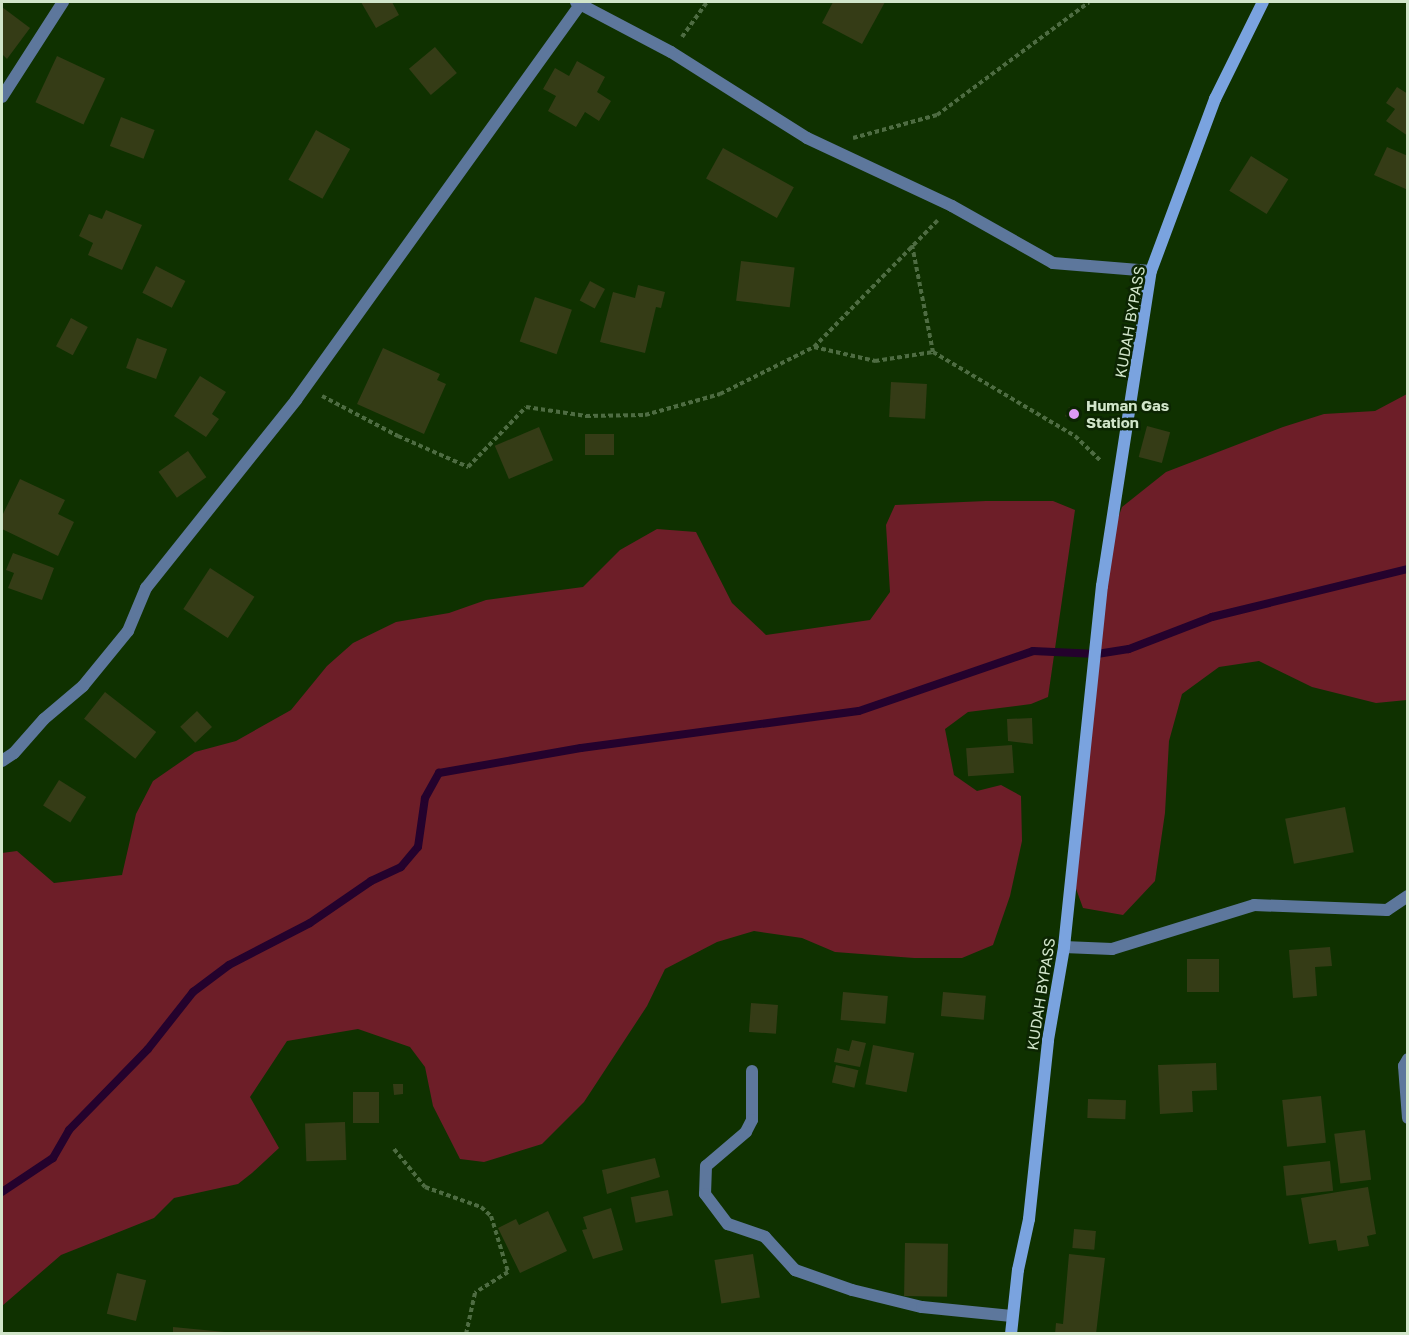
<!DOCTYPE html>
<style>
body{margin:0}
#map{position:relative;width:1409px;height:1335px;overflow:hidden;background:#0f3100;font-family:"Golos Text",sans-serif}
div>[style]{position:absolute}
.green>*{inset:0;background:#6d1e28}
.stream>*{height:8px;margin:-4px;padding:0 4px;transform-origin:4px;border-radius:4px;background:#24022d}
.building>*{inset:0;background:#353c16;transform-origin:0 0}
.path>*{height:4px;margin-top:-2px;transform-origin:0;background:repeating-linear-gradient(90deg,#4e6c42 0 4.5px,transparent 0 7.5px)}
.street>*{height:12px;margin:-6px;padding:0 6px;transform-origin:6px;border-radius:6px;background:#5d779c}
.secondary>*{height:12px;margin:-6px;padding:0 6px;transform-origin:6px;border-radius:6px;background:#7aa3df}
.dots>*{width:16px;height:16px;translate:-50% -50%;box-sizing:border-box;border:3px solid #0c2502;border-radius:50%}
span{translate:-50% -50%;white-space:nowrap;text-align:center;line-height:1.15;-webkit-text-stroke:5px #0c2502;paint-order:stroke}
.street-label{font-size:15px;color:#d1e5ca}
.poi-label{font-size:15px;color:#d1e5ca;font-weight:700}
.left{translate:0 -50%;text-align:left}
.frame{position:absolute;inset:0;border:3px solid #d1e5ca;pointer-events:none}
</style>
<div id="map">
<div class="green">
<i style="clip-path:polygon(1407px 394px,1407px 700px,1376px 703px,1312px 687px,1259px 661px,1219px 667px,1182px 694px,1169px 741px,1165px 813px,1155px 881px,1123px 915px,1083px 908px,1071px 875px,1114px 530px,1122px 507px,1166px 472px,1283px 427px,1324px 414px,1375px 411px)"></i>
<i style="clip-path:polygon(986px 501px,1053px 501px,1075px 510px,1048px 697px,1031px 704px,968px 712px,945px 729px,954px 775px,977px 791px,1001px 785px,1021px 796px,1022px 841px,1010px 896px,993px 945px,962px 958px,914px 958px,835px 952px,802px 938px,754px 931px,717px 942px,665px 969px,647px 1006px,584px 1102px,542px 1144px,484px 1162px,460px 1159px,433px 1106px,425px 1067px,410px 1047px,358px 1029px,287px 1041px,250px 1097px,279px 1148px,252px 1173px,238px 1184px,174px 1198px,154px 1218px,61px 1255px,2px 1306px,2px 853px,17px 851px,54px 883px,122px 875px,136px 814px,153px 781px,195px 752px,236px 741px,291px 710px,327px 666px,353px 643px,396px 622px,449px 613px,486px 600px,583px 587px,620px 550px,657px 529px,696px 532px,732px 603px,766px 635px,870px 620px,890px 592px,886px 525px,895px 505px)"></i>
</div>
<div class="stream">
<i style="left:2px;top:1192px;width:61px;rotate:-33.7deg"></i>
<i style="left:53px;top:1158px;width:32px;rotate:-60deg"></i>
<i style="left:69px;top:1130px;width:113px;rotate:-45.7deg"></i>
<i style="left:148px;top:1049px;width:73px;rotate:-51.7deg"></i>
<i style="left:193px;top:992px;width:45px;rotate:-36.9deg"></i>
<i style="left:229px;top:965px;width:91px;rotate:-27.4deg"></i>
<i style="left:310px;top:923px;width:74px;rotate:-34.5deg"></i>
<i style="left:371px;top:881px;width:33px;rotate:-25deg"></i>
<i style="left:401px;top:867px;width:26px;rotate:-50deg"></i>
<i style="left:418px;top:847px;width:49px;rotate:-81.9deg"></i>
<i style="left:425px;top:798px;width:29px;rotate:-61deg"></i>
<i style="left:439px;top:773px;width:144px;rotate:-10deg"></i>
<i style="left:581px;top:748px;width:280px;rotate:-7.6deg"></i>
<i style="left:859px;top:711px;width:184px;rotate:-19deg"></i>
<i style="left:1033px;top:651px;width:64px;rotate:2.7deg"></i>
<i style="left:1097px;top:654px;width:32px;rotate:-9deg"></i>
<i style="left:1129px;top:649px;width:89px;rotate:-21.1deg"></i>
<i style="left:1212px;top:617px;width:202px;rotate:-13.8deg"></i>
</div>
<div class="building">
<i style="clip-path:polygon(361px 2px,392px 2px,399px 15px,376px 28px)"></i>
<i style="clip-path:polygon(833px 2px,885px 2px,862px 44px,822px 23px)"></i>
<i style="clip-path:polygon(2px 7px,30px 28px,7px 59px,2px 54px)"></i>
<i style="left:435px;top:47px;width:34px;height:34px;rotate:50deg"></i>
<i style="left:57px;top:56px;width:53px;height:51px;rotate:25deg"></i>
<i style="clip-path:polygon(577px 61px,605px 77px,597px 92px,611px 101px,599px 121px,585px 112px,576px 127px,548px 111px,556px 96px,543px 89px,555px 68px,569px 76px)"></i>
<i style="clip-path:polygon(1397px 87px,1408px 94px,1408px 136px,1386px 121px,1395px 109px,1386px 103px)"></i>
<i style="left:121px;top:117px;width:36px;height:31px;rotate:21deg"></i>
<i style="left:316px;top:130px;width:39px;height:57px;rotate:29deg"></i>
<i style="clip-path:polygon(1387px 147px,1408px 156px,1408px 190px,1374px 175px)"></i>
<i style="left:723px;top:148px;width:81px;height:35px;rotate:29deg"></i>
<i style="left:1251px;top:156px;width:44px;height:41px;rotate:32deg"></i>
<i style="clip-path:polygon(106px 210px,142px 225px,122px 270px,88px 255px,93px 243px,79px 236px,89px 214px,102px 219px)"></i>
<i style="left:741px;top:261px;width:54px;height:40px;rotate:7deg"></i>
<i style="left:156px;top:266px;width:33px;height:30px;rotate:27deg"></i>
<i style="left:590px;top:281px;width:17px;height:22px;rotate:28deg"></i>
<i style="clip-path:polygon(638px 285px,665px 292px,661px 308px,656px 307px,645px 353px,600px 342px,613px 292px,635px 298px)"></i>
<i style="left:535px;top:297px;width:39px;height:47px;rotate:19deg"></i>
<i style="left:71px;top:318px;width:19px;height:32px;rotate:28deg"></i>
<i style="left:137px;top:338px;width:32px;height:32px;rotate:20deg"></i>
<i style="clip-path:polygon(383px 348px,440px 374px,437px 380px,446px 384px,424px 434px,357px 404px)"></i>
<i style="clip-path:polygon(200px 376px,226px 392px,212px 414px,219px 419px,206px 437px,174px 416px)"></i>
<i style="left:891px;top:382px;width:36px;height:35px;rotate:3deg"></i>
<i style="left:1069px;top:407px;width:13px;height:10px;rotate:23deg"></i>
<i style="left:1147px;top:426px;width:24px;height:32px;rotate:15deg"></i>
<i style="left:539px;top:427px;width:36px;height:48px;rotate:67deg"></i>
<i style="left:614px;top:434px;width:21px;height:29px;rotate:90deg"></i>
<i style="left:188px;top:451px;width:32px;height:36px;rotate:55deg"></i>
<i style="clip-path:polygon(20px 479px,65px 500px,58px 514px,74px 522px,58px 556px,2px 529px,2px 516px)"></i>
<i style="clip-path:polygon(13px 553px,54px 568px,42px 600px,8px 588px,14px 573px,6px 570px)"></i>
<i style="left:210px;top:568px;width:53px;height:49px;rotate:33deg"></i>
<i style="left:105px;top:692px;width:65px;height:34px;rotate:38deg"></i>
<i style="left:197px;top:711px;width:22px;height:23px;rotate:47deg"></i>
<i style="clip-path:polygon(1032px 718px,1033px 744px,1008px 741px,1007px 719px)"></i>
<i style="left:1012px;top:745px;width:28px;height:46px;rotate:86deg"></i>
<i style="left:59px;top:780px;width:32px;height:30px;rotate:32deg"></i>
<i style="left:1345px;top:807px;width:46px;height:61px;rotate:79deg"></i>
<i style="clip-path:polygon(1330px 947px,1332px 966px,1315px 967px,1317px 996px,1293px 998px,1289px 950px)"></i>
<i style="left:1187px;top:959px;width:32px;height:33px"></i>
<i style="left:843px;top:992px;width:45px;height:28px;rotate:5deg"></i>
<i style="left:943px;top:992px;width:43px;height:24px;rotate:5deg"></i>
<i style="left:751px;top:1003px;width:27px;height:29px;rotate:4deg"></i>
<i style="clip-path:polygon(852px 1040px,866px 1043px,860px 1067px,834px 1062px,837px 1048px,849px 1051px)"></i>
<i style="left:873px;top:1045px;width:42px;height:40px;rotate:11deg"></i>
<i style="clip-path:polygon(1216px 1063px,1217px 1090px,1192px 1091px,1193px 1112px,1160px 1114px,1158px 1065px)"></i>
<i style="left:836px;top:1065px;width:23px;height:18px;rotate:13deg"></i>
<i style="clip-path:polygon(393px 1084px,403px 1084px,403px 1094px,394px 1095px)"></i>
<i style="left:379px;top:1092px;width:31px;height:26px;rotate:90deg"></i>
<i style="left:1321px;top:1096px;width:47px;height:39px;rotate:84deg"></i>
<i style="left:1088px;top:1099px;width:38px;height:19px;rotate:2deg"></i>
<i style="left:345px;top:1122px;width:38px;height:40px;rotate:88deg"></i>
<i style="left:1365px;top:1130px;width:50px;height:31px;rotate:83deg"></i>
<i style="clip-path:polygon(655px 1158px,660px 1177px,607px 1194px,602px 1170px)"></i>
<i style="left:1330px;top:1161px;width:30px;height:47px;rotate:84deg"></i>
<i style="clip-path:polygon(1368px 1187px,1376px 1234px,1367px 1236px,1369px 1246px,1338px 1251px,1336px 1240px,1309px 1244px,1301px 1198px)"></i>
<i style="left:668px;top:1190px;width:26px;height:38px;rotate:79deg"></i>
<i style="clip-path:polygon(611px 1208px,623px 1250px,593px 1259px,582px 1230px,587px 1229px,583px 1217px)"></i>
<i style="clip-path:polygon(548px 1211px,567px 1251px,520px 1273px,498px 1228px,516px 1219px,519px 1225px)"></i>
<i style="left:1074px;top:1229px;width:22px;height:19px;rotate:5deg"></i>
<i style="left:905px;top:1243px;width:43px;height:53px;rotate:1deg"></i>
<i style="left:753px;top:1254px;width:44px;height:39px;rotate:81deg"></i>
<i style="clip-path:polygon(1069px 1254px,1105px 1258px,1096px 1334px,1055px 1334px,1056px 1323px,1063px 1324px)"></i>
<i style="left:117px;top:1273px;width:30px;height:42px;rotate:14deg"></i>
<i style="clip-path:polygon(173px 1327px,225px 1332px,225px 1334px,173px 1334px)"></i>
<i style="clip-path:polygon(260px 1330px,320px 1331px,320px 1334px,260px 1334px)"></i>
</div>
<div class="path">
<i style="left:682px;top:37px;width:43px;rotate:-54.5deg"></i>
<i style="left:853px;top:138px;width:87px;rotate:-15.3deg"></i>
<i style="left:937px;top:115px;width:189px;rotate:-36.6deg"></i>
<i style="left:912px;top:245px;width:109px;rotate:78.9deg"></i>
<i style="left:933px;top:352px;width:165px;rotate:30.6deg"></i>
<i style="left:1075px;top:436px;width:37px;rotate:44deg"></i>
<i style="left:814px;top:347px;width:63px;rotate:12.9deg"></i>
<i style="left:875px;top:361px;width:59px;rotate:-8.8deg"></i>
<i style="left:322px;top:396px;width:86px;rotate:27.8deg"></i>
<i style="left:398px;top:436px;width:77px;rotate:23.9deg"></i>
<i style="left:468px;top:467px;width:83px;rotate:-46deg"></i>
<i style="left:526px;top:407px;width:61px;rotate:8.5deg"></i>
<i style="left:586px;top:416px;width:59px;rotate:-1deg"></i>
<i style="left:645px;top:415px;width:78px;rotate:-15.6deg"></i>
<i style="left:720px;top:394px;width:105px;rotate:-26.6deg"></i>
<i style="left:814px;top:347px;width:177px;rotate:-45.7deg"></i>
<i style="left:394px;top:1149px;width:49px;rotate:50.8deg"></i>
<i style="left:425px;top:1187px;width:59px;rotate:19.7deg"></i>
<i style="left:481px;top:1207px;width:13px;rotate:42deg"></i>
<i style="left:491px;top:1216px;width:59px;rotate:73.1deg"></i>
<i style="left:508px;top:1272px;width:39px;rotate:148deg"></i>
<i style="left:475px;top:1293px;width:42px;rotate:102.4deg"></i>
</div>
<div class="street">
<i style="left:576px;top:2px;width:107px;rotate:27.8deg"></i>
<i style="left:671px;top:52px;width:161px;rotate:32.3deg"></i>
<i style="left:807px;top:138px;width:160px;rotate:25.1deg"></i>
<i style="left:952px;top:206px;width:116px;rotate:29.4deg"></i>
<i style="left:1053px;top:263px;width:98px;rotate:4.7deg"></i>
<i style="left:2px;top:97px;width:113px;rotate:-57.3deg"></i>
<i style="left:2px;top:761px;width:14px;rotate:-34deg"></i>
<i style="left:14px;top:753px;width:45px;rotate:-48.6deg"></i>
<i style="left:44px;top:719px;width:51px;rotate:-40.2deg"></i>
<i style="left:83px;top:686px;width:71px;rotate:-50.7deg"></i>
<i style="left:128px;top:631px;width:47px;rotate:-67.3deg"></i>
<i style="left:146px;top:588px;width:241px;rotate:-51.4deg"></i>
<i style="left:296px;top:400px;width:488px;rotate:-54.3deg"></i>
<i style="left:1064px;top:947px;width:48px;rotate:2.4deg"></i>
<i style="left:1112px;top:949px;width:149px;rotate:-17.2deg"></i>
<i style="left:1254px;top:905px;width:133px;rotate:2.2deg"></i>
<i style="left:1387px;top:910px;width:25px;rotate:-34deg"></i>
<i style="left:1408px;top:1059px;width:8px;rotate:120deg"></i>
<i style="left:1404px;top:1066px;width:52px;rotate:85.6deg"></i>
<i style="left:752px;top:1071px;width:49px;rotate:90deg"></i>
<i style="left:752px;top:1120px;width:13px;rotate:117deg"></i>
<i style="left:746px;top:1132px;width:52px;rotate:139.6deg"></i>
<i style="left:706px;top:1166px;width:28px;rotate:92deg"></i>
<i style="left:705px;top:1194px;width:38px;rotate:53deg"></i>
<i style="left:728px;top:1224px;width:39px;rotate:19deg"></i>
<i style="left:765px;top:1237px;width:45px;rotate:47.7deg"></i>
<i style="left:795px;top:1270px;width:60px;rotate:19.3deg"></i>
<i style="left:852px;top:1290px;width:72px;rotate:13.7deg"></i>
<i style="left:922px;top:1307px;width:90px;rotate:5.7deg"></i>
</div>
<div class="secondary">
<i style="left:1011px;top:1334px;width:64px;rotate:-83.8deg"></i>
<i style="left:1018px;top:1270px;width:52px;rotate:-77.8deg"></i>
<i style="left:1029px;top:1219px;width:180px;rotate:-83.9deg"></i>
<i style="left:1048px;top:1040px;width:94px;rotate:-80.2deg"></i>
<i style="left:1064px;top:947px;width:363px;rotate:-84deg"></i>
<i style="left:1102px;top:586px;width:319px;rotate:-81.2deg"></i>
<i style="left:1151px;top:271px;width:184px;rotate:-69.6deg"></i>
<i style="left:1215px;top:99px;width:108px;rotate:-63.7deg"></i>
</div>
<div class="dots">
<i style="left:1074px;top:414px;background:#dd99f3"></i>
</div>
<div class="street-label">
<span style="left:1130px;top:322px;rotate:-80deg">KUDAH BYPASS</span>
<span style="left:1041px;top:994px;rotate:-81deg">KUDAH BYPASS</span>
</div>
<div class="poi-label">
<span class="left" style="left:1086px;top:414px">Human Gas<br>Station</span>
</div>
<div class="frame"></div>
</div>
